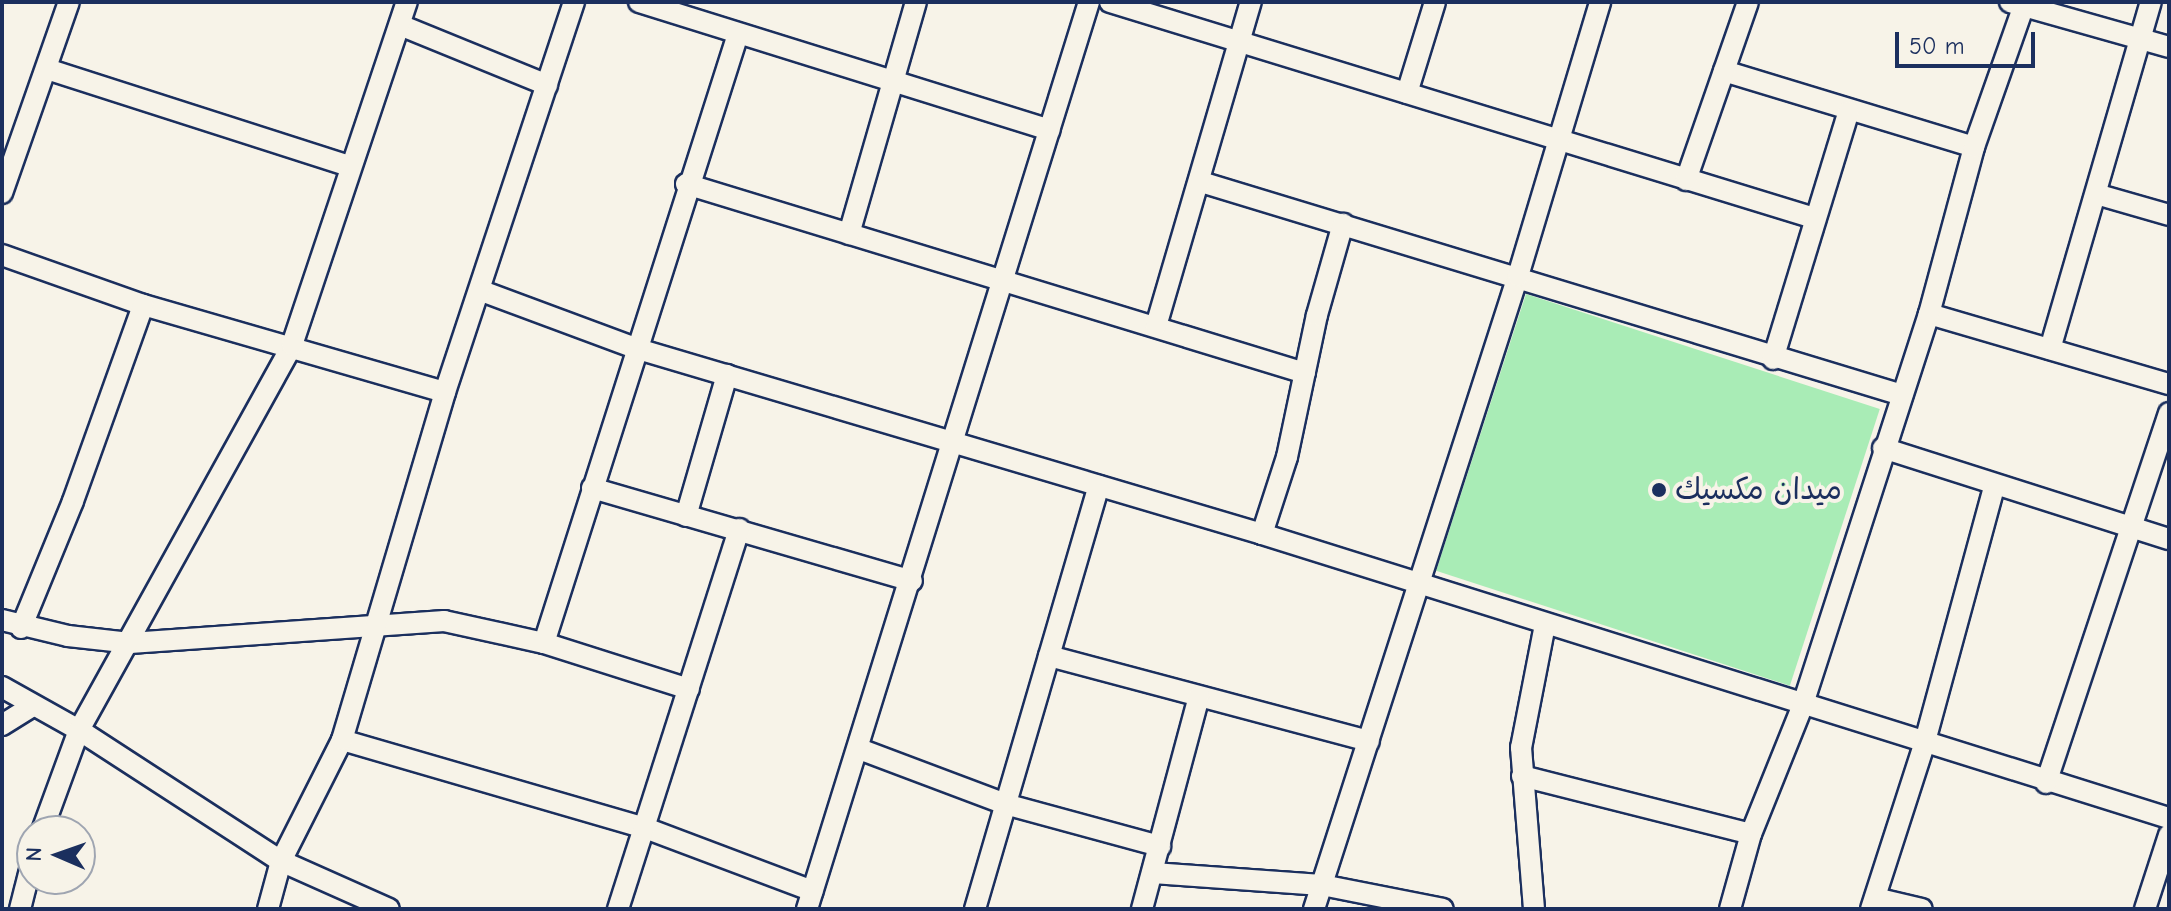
<!DOCTYPE html>
<meta charset="utf-8">
<style>
body{margin:0}
#map{position:relative;width:2171px;height:911px;overflow:hidden;background:#f7f3e8;font-family:"Comic Neue","Playpen Sans Arabic",sans-serif}
div>[style]{position:absolute}
.green>*{inset:0;background:#a9ecb6;transform-origin:0 0}
.roads{filter:drop-shadow(2px 0 #1b2f5e) drop-shadow(-2px 0 #1b2f5e) drop-shadow(0 2px #1b2f5e) drop-shadow(0 -2px #1b2f5e)}
.minor>*{height:20px;margin:-10px;padding:0 10px;transform-origin:10px;border-radius:10px;background:#f7f3e8}
.dots>*{width:22px;height:22px;translate:-50% -50%;box-sizing:border-box;border:4px solid #f7f3e8;border-radius:50%}
span{translate:-50% -50%;white-space:nowrap;text-align:center;line-height:1.15;-webkit-text-stroke:8px #f7f3e8;paint-order:stroke}
.poi-label{font-size:30px;color:#1b2f5e}
.left{translate:0 -50%;text-align:left}
.frame{position:absolute;inset:0;border:4px solid #1b2f5e;pointer-events:none}
.north{position:absolute;left:16px;top:815px;width:80px;height:80px;box-sizing:border-box;background:#f7f3e8;border:2px solid #9fa5b1;border-radius:50%;rotate:272deg;font-size:22px;font-weight:700;line-height:32px;text-align:center;color:#1b2f5e}
.north::after{content:'';display:block;margin:auto;width:28px;height:36px;background:#1b2f5e;clip-path:polygon(50% 0,100% 100%,50% 72%,0 100%)}
.scale{position:absolute;left:1895px;top:32px;width:140px;height:36px;box-sizing:border-box;border:4px solid #1b2f5e;border-top:0;padding-left:10px;font-size:24px;line-height:28px;white-space:nowrap;color:#1b2f5e;-webkit-text-stroke:6px #f7f3e8;paint-order:stroke}
</style>
<div id="map">
<div class="green">
<i style="left:1526px;top:294px;width:372px;height:291px;rotate:18deg"></i>
</div>
<div class="roads">
<div class="minor">
<i style="left:639px;top:2px;width:430px;rotate:17.3deg"></i>
<i style="left:1110px;top:2px;width:736px;rotate:17.06deg"></i>
<i style="left:2010px;top:2px;width:165px;rotate:15.8deg"></i>
<i style="left:400px;top:25px;width:159px;rotate:22.2deg"></i>
<i style="left:47px;top:69px;width:318px;rotate:17.8deg"></i>
<i style="left:1724px;top:71px;width:261px;rotate:16.9deg"></i>
<i style="left:1407px;top:93px;width:95px;rotate:-72.9deg"></i>
<i style="left:1686px;top:180px;width:188px;rotate:-70.8deg"></i>
<i style="left:1201px;top:182px;width:733px;rotate:16.9deg"></i>
<i style="left:686px;top:184px;width:647px;rotate:16.98deg"></i>
<i style="left:2px;top:193px;width:202px;rotate:-70.7deg"></i>
<i style="left:2096px;top:194px;width:76px;rotate:16deg"></i>
<i style="left:849px;top:234px;width:241px;rotate:-73.9deg"></i>
<i style="left:2px;top:255px;width:150px;rotate:19.5deg"></i>
<i style="left:143px;top:305px;width:314px;rotate:16.1deg"></i>
<i style="left:482px;top:291px;width:166px;rotate:20.4deg"></i>
<i style="left:638px;top:349px;width:651px;rotate:16.51deg"></i>
<i style="left:1262px;top:534px;width:950px;rotate:17.39deg"></i>
<i style="left:1929px;top:314px;width:250px;rotate:16.3deg"></i>
<i style="left:1156px;top:326px;width:338px;rotate:-73.7deg"></i>
<i style="left:2050px;top:349px;width:361px;rotate:-73.8deg"></i>
<i style="left:1773px;top:359px;width:259px;rotate:-73deg"></i>
<i style="left:1883px;top:448px;width:300px;rotate:17.7deg"></i>
<i style="left:592px;top:488px;width:333px;rotate:16.2deg"></i>
<i style="left:686px;top:516px;width:147px;rotate:-73.8deg"></i>
<i style="left:1262px;top:534px;width:81px;rotate:-72deg"></i>
<i style="left:1287px;top:457px;width:145px;rotate:-78.1deg"></i>
<i style="left:1317px;top:315px;width:95px;rotate:-74.1deg"></i>
<i style="left:2px;top:620px;width:68px;rotate:13.6deg"></i>
<i style="left:68px;top:636px;width:62px;rotate:6.4deg"></i>
<i style="left:130px;top:643px;width:315px;rotate:-4deg"></i>
<i style="left:444px;top:621px;width:102px;rotate:12.4deg"></i>
<i style="left:544px;top:643px;width:152px;rotate:17.6deg"></i>
<i style="left:21px;top:628px;width:137px;rotate:-67.7deg"></i>
<i style="left:73px;top:501px;width:208px;rotate:-70.3deg"></i>
<i style="left:544px;top:643px;width:636px;rotate:-72.33deg"></i>
<i style="left:1049px;top:656px;width:331px;rotate:14.9deg"></i>
<i style="left:2px;top:687px;width:88px;rotate:29.2deg"></i>
<i style="left:79px;top:730px;width:241px;rotate:33deg"></i>
<i style="left:281px;top:861px;width:118px;rotate:24deg"></i>
<i style="left:2px;top:725px;width:36px;rotate:-32deg"></i>
<i style="left:342px;top:740px;width:316px;rotate:16.2deg"></i>
<i style="left:645px;top:828px;width:179px;rotate:20.6deg"></i>
<i style="left:859px;top:749px;width:156px;rotate:20.6deg"></i>
<i style="left:1005px;top:804px;width:161px;rotate:15.2deg"></i>
<i style="left:1522px;top:776px;width:236px;rotate:14.2deg"></i>
<i style="left:2046px;top:783px;width:390px;rotate:-71.6deg"></i>
<i style="left:42px;top:831px;width:108px;rotate:-69.9deg"></i>
<i style="left:79px;top:730px;width:440px;rotate:-61deg"></i>
<i style="left:292px;top:345px;width:362px;rotate:-71.5deg"></i>
<i style="left:1153px;top:873px;width:169px;rotate:4.1deg"></i>
<i style="left:1322px;top:885px;width:123px;rotate:11.2deg"></i>
<i style="left:1875px;top:898px;width:48px;rotate:13.2deg"></i>
<i style="left:20px;top:909px;width:49px;rotate:-75.7deg"></i>
<i style="left:268px;top:909px;width:50px;rotate:-74.8deg"></i>
<i style="left:281px;top:861px;width:136px;rotate:-63.2deg"></i>
<i style="left:342px;top:740px;width:363px;rotate:-73.5deg"></i>
<i style="left:445px;top:392px;width:411px;rotate:-71.7deg"></i>
<i style="left:618px;top:909px;width:399px;rotate:-72.3deg"></i>
<i style="left:807px;top:909px;width:950px;rotate:-72.73deg"></i>
<i style="left:975px;top:909px;width:441px;rotate:-73.7deg"></i>
<i style="left:1142px;top:909px;width:220px;rotate:-75deg"></i>
<i style="left:1314px;top:909px;width:665px;rotate:-72.14deg"></i>
<i style="left:1518px;top:276px;width:286px;rotate:-73.3deg"></i>
<i style="left:1534px;top:909px;width:162px;rotate:-94.6deg"></i>
<i style="left:1521px;top:748px;width:125px;rotate:-79deg"></i>
<i style="left:1730px;top:909px;width:78px;rotate:-74.4deg"></i>
<i style="left:1751px;top:834px;width:137px;rotate:-68.1deg"></i>
<i style="left:1802px;top:707px;width:413px;rotate:-72.1deg"></i>
<i style="left:1929px;top:314px;width:173px;rotate:-74.9deg"></i>
<i style="left:1974px;top:147px;width:154px;rotate:-70.6deg"></i>
<i style="left:1871px;top:909px;width:172px;rotate:-72.1deg"></i>
<i style="left:1924px;top:745px;width:270px;rotate:-74.8deg"></i>
<i style="left:2145px;top:909px;width:78px;rotate:-72deg"></i>
</div>
</div>
<div class="dots">
<i style="left:1659px;top:490px;background:#1b2f5e"></i>
</div>
<div class="poi-label">
<span class="left" style="left:1675px;top:490px">ميدان مكسيك</span>
</div>
<div class="frame"></div>
<div class="north">N</div>
<div class="scale">50 m</div>
</div>
